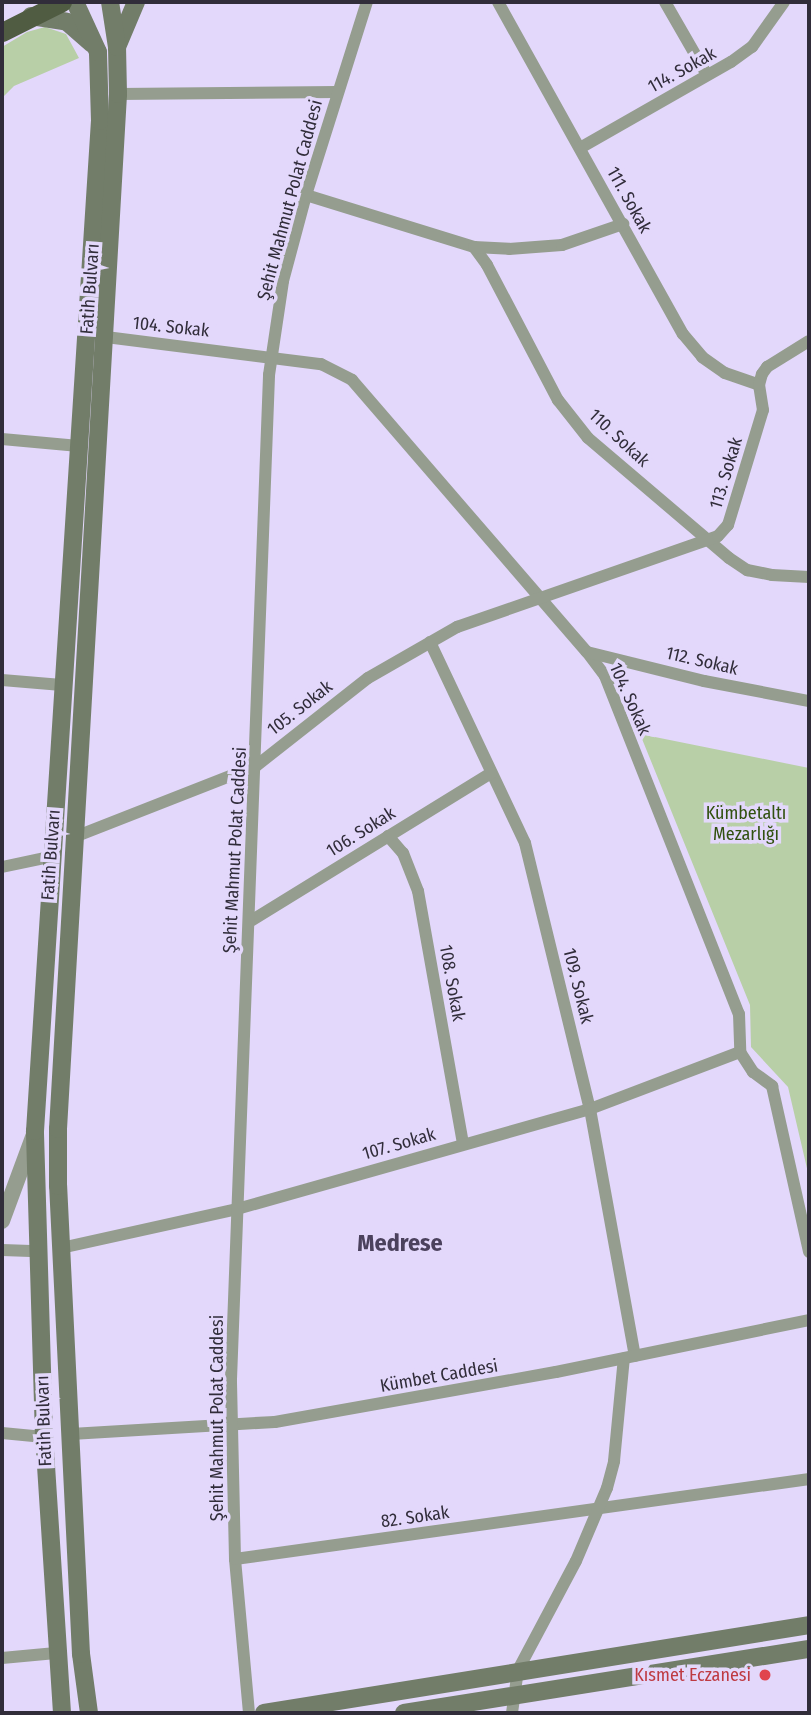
<!DOCTYPE html>
<meta charset="utf-8">
<style>
body{margin:0}
#map{position:relative;width:811px;height:1715px;overflow:hidden;background:#e3d8fb;font-family:"Fira Sans Condensed",sans-serif}
div>[style]{position:absolute}
.green>*{inset:0;background:#b8cfa7}
.minor>*{height:12px;margin:-6px;padding:0 6px;transform-origin:6px;border-radius:6px;background:#959d8f}
.tertiary>*{height:16px;margin:-8px;padding:0 8px;transform-origin:8px;border-radius:8px;background:#959d8f}
.secondary>*{height:18px;margin:-9px;padding:0 9px;transform-origin:9px;border-radius:9px;background:#727d69}
.trunk>*{height:19px;margin:-9.5px;padding:0 9.5px;transform-origin:9.5px;border-radius:9.5px;background:#505c42}
.dots>*{width:19px;height:19px;translate:-50% -50%;box-sizing:border-box;border:4px solid #e3d8fb;border-radius:50%}
span{translate:-50% -50%;white-space:nowrap;text-align:center;line-height:1.15;-webkit-text-stroke:7px #e3d8fb;paint-order:stroke}
.street-label{font-size:18px;color:#312d3a}
.park-label{font-size:18px;color:#31510f}
.health-label{font-size:18px;color:#be3a42}
.right{translate:-100% -50%;text-align:right}
.district-label{font-size:24px;color:#4b415d;font-weight:700}
.frame{position:absolute;inset:0;border:4px solid #312d3a;pointer-events:none}
</style>
<div id="map">
<div class="green">
<i style="clip-path:polygon(45px 27px,66px 34px,79px 58px,14px 86px,2px 98px,2px 47px,27px 32px)"></i>
<i style="clip-path:polygon(640px 734px,809px 768px,809px 1177px,788px 1087px,751px 1047px,750px 1005px)"></i>
</div>
<div class="minor">
<i style="left:498px;top:2px;width:380px;rotate:60.9deg"></i>
<i style="left:683px;top:334px;width:30px;rotate:50deg"></i>
<i style="left:702px;top:357px;width:28px;rotate:35deg"></i>
<i style="left:725px;top:373px;width:36px;rotate:19deg"></i>
<i style="left:665px;top:2px;width:84px;rotate:60.1deg"></i>
<i style="left:118px;top:94px;width:219px;rotate:-0.5deg"></i>
<i style="left:580px;top:148px;width:174px;rotate:-29.7deg"></i>
<i style="left:731px;top:62px;width:26px;rotate:-36deg"></i>
<i style="left:752px;top:47px;width:55px;rotate:-54.6deg"></i>
<i style="left:306px;top:195px;width:176px;rotate:17.2deg"></i>
<i style="left:474px;top:247px;width:22px;rotate:54deg"></i>
<i style="left:487px;top:265px;width:153px;rotate:62.3deg"></i>
<i style="left:558px;top:400px;width:48px;rotate:51.7deg"></i>
<i style="left:588px;top:438px;width:185px;rotate:40.4deg"></i>
<i style="left:729px;top:558px;width:22px;rotate:34deg"></i>
<i style="left:747px;top:570px;width:25px;rotate:11deg"></i>
<i style="left:772px;top:575px;width:37px;rotate:3deg"></i>
<i style="left:474px;top:247px;width:35px;rotate:3deg"></i>
<i style="left:509px;top:249px;width:53px;rotate:-4.3deg"></i>
<i style="left:562px;top:245px;width:65px;rotate:-19deg"></i>
<i style="left:106px;top:337px;width:217px;rotate:7.2deg"></i>
<i style="left:321px;top:364px;width:35px;rotate:27deg"></i>
<i style="left:352px;top:380px;width:359px;rotate:49.2deg"></i>
<i style="left:587px;top:652px;width:30px;rotate:53deg"></i>
<i style="left:605px;top:676px;width:364px;rotate:68.4deg"></i>
<i style="left:739px;top:1014px;width:38px;rotate:88deg"></i>
<i style="left:740px;top:1052px;width:24px;rotate:57deg"></i>
<i style="left:753px;top:1072px;width:24px;rotate:36deg"></i>
<i style="left:772px;top:1086px;width:170px;rotate:77.4deg"></i>
<i style="left:2px;top:439px;width:77px;rotate:5.2deg"></i>
<i style="left:430px;top:642px;width:222px;rotate:64.7deg"></i>
<i style="left:525px;top:843px;width:274px;rotate:76.3deg"></i>
<i style="left:590px;top:1109px;width:251px;rotate:79.7deg"></i>
<i style="left:587px;top:652px;width:121px;rotate:13.9deg"></i>
<i style="left:704px;top:681px;width:107px;rotate:10.8deg"></i>
<i style="left:2px;top:680px;width:60px;rotate:4.8deg"></i>
<i style="left:77px;top:836px;width:192px;rotate:-21.4deg"></i>
<i style="left:256px;top:766px;width:142px;rotate:-38.2deg"></i>
<i style="left:368px;top:678px;width:103px;rotate:-29.8deg"></i>
<i style="left:457px;top:627px;width:276px;rotate:-19.2deg"></i>
<i style="left:718px;top:536px;width:15px;rotate:-48deg"></i>
<i style="left:728px;top:525px;width:120px;rotate:-73.1deg"></i>
<i style="left:763px;top:410px;width:25px;rotate:-99deg"></i>
<i style="left:759px;top:385px;width:11px;rotate:-75deg"></i>
<i style="left:762px;top:374px;width:9px;rotate:-54deg"></i>
<i style="left:767px;top:367px;width:49px;rotate:-31.8deg"></i>
<i style="left:388px;top:836px;width:23px;rotate:49deg"></i>
<i style="left:403px;top:853px;width:41px;rotate:68.5deg"></i>
<i style="left:418px;top:891px;width:257px;rotate:79.9deg"></i>
<i style="left:2px;top:867px;width:49px;rotate:-11.8deg"></i>
<i style="left:249px;top:922px;width:284px;rotate:-31.6deg"></i>
<i style="left:61px;top:1248px;width:180px;rotate:-12.5deg"></i>
<i style="left:237px;top:1209px;width:367px;rotate:-15.8deg"></i>
<i style="left:590px;top:1109px;width:160px;rotate:-20.8deg"></i>
<i style="left:2px;top:1250px;width:36px;rotate:2deg"></i>
<i style="left:2px;top:1433px;width:42px;rotate:5.4deg"></i>
<i style="left:71px;top:1434px;width:204px;rotate:-3.4deg"></i>
<i style="left:275px;top:1422px;width:285px;rotate:-10.1deg"></i>
<i style="left:556px;top:1372px;width:258px;rotate:-11.6deg"></i>
<i style="left:235px;top:1559px;width:580px;rotate:-7.93deg"></i>
<i style="left:2px;top:1658px;width:54px;rotate:-5.3deg"></i>
<i style="left:249px;top:1713px;width:155px;rotate:-95.2deg"></i>
<i style="left:235px;top:1559px;width:180px;rotate:-91.3deg"></i>
<i style="left:231px;top:1379px;width:1005px;rotate:-87.83deg"></i>
<i style="left:269px;top:375px;width:95px;rotate:-81.5deg"></i>
<i style="left:283px;top:281px;width:89px;rotate:-75deg"></i>
<i style="left:306px;top:195px;width:202px;rotate:-72.5deg"></i>
<i style="left:512px;top:1713px;width:43px;rotate:-82.1deg"></i>
<i style="left:518px;top:1670px;width:123px;rotate:-62deg"></i>
<i style="left:576px;top:1561px;width:79px;rotate:-67deg"></i>
<i style="left:607px;top:1488px;width:28px;rotate:-75deg"></i>
<i style="left:614px;top:1461px;width:103px;rotate:-84.5deg"></i>
</div>
<div class="tertiary">
<i style="left:2px;top:1221px;width:90px;rotate:-69.7deg"></i>
</div>
<div class="secondary">
<i style="left:31px;top:16px;width:36px;rotate:9deg"></i>
<i style="left:67px;top:22px;width:33px;rotate:41deg"></i>
<i style="left:117px;top:47px;width:49px;rotate:-67.1deg"></i>
<i style="left:62px;top:1713px;width:277px;rotate:-93.7deg"></i>
<i style="left:44px;top:1437px;width:306px;rotate:-91.7deg"></i>
<i style="left:35px;top:1131px;width:1012px;rotate:-86.32deg"></i>
<i style="left:100px;top:121px;width:69px;rotate:-91.7deg"></i>
<i style="left:98px;top:52px;width:55px;rotate:-114.7deg"></i>
<i style="left:89px;top:1713px;width:60px;rotate:-97.7deg"></i>
<i style="left:81px;top:1654px;width:469px;rotate:-92.8deg"></i>
<i style="left:58px;top:1186px;width:57px;rotate:-90deg"></i>
<i style="left:58px;top:1129px;width:1037px;rotate:-86.68deg"></i>
<i style="left:118px;top:94px;width:47px;rotate:-91.2deg"></i>
<i style="left:117px;top:47px;width:46px;rotate:-98.8deg"></i>
<i style="left:264px;top:1713px;width:552px;rotate:-9.17deg"></i>
<i style="left:404px;top:1713px;width:410px;rotate:-9deg"></i>
</div>
<div class="trunk">
<i style="left:2px;top:32px;width:67px;rotate:-26.6deg"></i>
</div>
<div class="dots">
<i style="left:765px;top:1675px;background:#e0444e"></i>
</div>
<div class="street-label">
<span style="left:682px;top:70px;rotate:-29deg">114. Sokak</span>
<span style="left:290px;top:200px;rotate:-75deg">Şehit Mahmut Polat Caddesi</span>
<span style="left:629px;top:200px;rotate:61deg">111. Sokak</span>
<span style="left:90px;top:289px;rotate:-86deg">Fatih Bulvarı</span>
<span style="left:171px;top:327px;rotate:6deg">104. Sokak</span>
<span style="left:619px;top:438px;rotate:43deg">110. Sokak</span>
<span style="left:726px;top:473px;rotate:-73deg">113. Sokak</span>
<span style="left:702px;top:661px;rotate:13deg">112. Sokak</span>
<span style="left:630px;top:699px;rotate:66deg">104. Sokak</span>
<span style="left:300px;top:708px;rotate:-38deg">105. Sokak</span>
<span style="left:361px;top:832px;rotate:-32deg">106. Sokak</span>
<span style="left:235px;top:850px;rotate:-87deg">Şehit Mahmut Polat Caddesi</span>
<span style="left:51px;top:855px;rotate:-86deg">Fatih Bulvarı</span>
<span style="left:452px;top:983px;rotate:80deg">108. Sokak</span>
<span style="left:578px;top:986px;rotate:76deg">109. Sokak</span>
<span style="left:399px;top:1144px;rotate:-16deg">107. Sokak</span>
<span style="left:439px;top:1376px;rotate:-10deg">Kümbet Caddesi</span>
<span style="left:217px;top:1418px;rotate:-90deg">Şehit Mahmut Polat Caddesi</span>
<span style="left:44px;top:1421px;rotate:-92deg">Fatih Bulvarı</span>
<span style="left:415px;top:1517px;rotate:-8deg">82. Sokak</span>
</div>
<div class="park-label">
<span style="left:746px;top:824px">Kümbetaltı<br>Mezarlığı</span>
</div>
<div class="health-label">
<span class="right" style="left:751px;top:1675px">Kısmet Eczanesi</span>
</div>
<div class="district-label">
<span style="left:400px;top:1244px">Medrese</span>
</div>
<div class="frame"></div>
</div>
